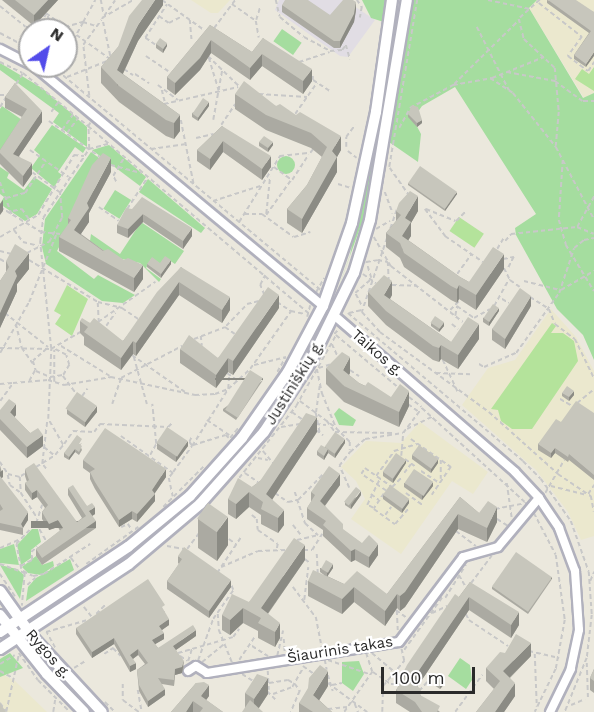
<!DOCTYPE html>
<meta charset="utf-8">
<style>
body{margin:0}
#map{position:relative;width:594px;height:712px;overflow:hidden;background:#ebe8dd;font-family:"Work Sans",sans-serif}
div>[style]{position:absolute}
.industrial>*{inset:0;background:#e1dde4}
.education>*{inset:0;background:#ebe8ce}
.green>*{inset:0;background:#a5dd9f;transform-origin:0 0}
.round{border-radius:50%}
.pitch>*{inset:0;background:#b4e39b;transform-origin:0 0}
.path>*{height:1.5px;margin-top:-0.75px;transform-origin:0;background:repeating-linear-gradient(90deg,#c8c8c8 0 4.5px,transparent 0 7.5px)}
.roads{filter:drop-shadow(2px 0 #b1b1bd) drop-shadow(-2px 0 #b1b1bd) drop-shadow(0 2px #b1b1bd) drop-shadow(0 -2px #b1b1bd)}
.street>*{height:8px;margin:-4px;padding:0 4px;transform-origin:4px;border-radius:4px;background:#fff}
.secondary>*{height:10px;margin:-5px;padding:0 5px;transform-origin:5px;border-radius:5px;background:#fff}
.wall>*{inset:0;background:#abaaa2}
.shaded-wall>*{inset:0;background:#8b8b84;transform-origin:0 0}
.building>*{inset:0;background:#c7c6bc;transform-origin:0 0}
span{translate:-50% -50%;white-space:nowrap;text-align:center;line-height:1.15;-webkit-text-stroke:5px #fff;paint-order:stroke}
.street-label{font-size:15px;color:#2a2a2a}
.north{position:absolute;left:18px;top:18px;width:60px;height:60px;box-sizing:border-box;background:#fff;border:2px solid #aaa;border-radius:50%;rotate:34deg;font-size:16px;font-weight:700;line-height:24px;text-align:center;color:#2a2a2a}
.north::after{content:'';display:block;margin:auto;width:21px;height:27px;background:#534cea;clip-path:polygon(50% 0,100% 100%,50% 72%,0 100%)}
.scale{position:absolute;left:381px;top:667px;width:94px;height:27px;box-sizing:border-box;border:3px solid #2a2a2a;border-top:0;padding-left:8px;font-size:18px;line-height:21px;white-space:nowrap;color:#2a2a2a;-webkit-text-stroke:4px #fff;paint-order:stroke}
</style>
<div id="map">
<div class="industrial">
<i style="clip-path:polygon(279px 0,345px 0,375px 20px,348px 57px,340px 56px,275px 10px)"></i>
</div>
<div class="education">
<i style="clip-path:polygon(191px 0,230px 0,218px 13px,211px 13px)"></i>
<i style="clip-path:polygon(537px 0,594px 0,594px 93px,584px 98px,529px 8px)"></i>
<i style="clip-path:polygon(551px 309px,576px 337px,594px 371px,594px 536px,581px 540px,568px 512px,536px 470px,462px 405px,488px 368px,515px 360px)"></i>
<i style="clip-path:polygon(420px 422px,488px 472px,473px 494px,452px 481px,401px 554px,351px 519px,365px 499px,356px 481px,341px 467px,366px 441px,401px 443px)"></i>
<i style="clip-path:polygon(4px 675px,15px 681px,47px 712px,0 712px,0 677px)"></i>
</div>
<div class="green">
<i style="clip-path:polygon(362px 0,387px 0,384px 22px,371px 18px)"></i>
<i style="clip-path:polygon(411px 0,537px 0,529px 8px,583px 98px,594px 93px,594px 360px,583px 335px,557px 309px,516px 235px,515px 228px,536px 214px,455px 87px,422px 106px,413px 119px,421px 134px,418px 162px,389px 142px)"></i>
<i style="left:282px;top:29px;width:24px;height:15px;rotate:35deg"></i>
<i style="clip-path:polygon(0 63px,42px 88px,87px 127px,87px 147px,53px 122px,59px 113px,0 70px)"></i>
<i style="clip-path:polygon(386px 75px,390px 77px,369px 203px,334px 300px,350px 255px)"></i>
<i style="clip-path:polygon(2px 106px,25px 122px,0 158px,0 109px)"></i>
<i style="clip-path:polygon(52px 125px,86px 148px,83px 153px,75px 147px,58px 172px,62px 175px,54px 187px,31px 168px,40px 155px,34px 150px)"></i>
<i style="clip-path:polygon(109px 145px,146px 177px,140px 186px,92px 150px)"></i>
<i style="clip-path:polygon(91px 152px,103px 161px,57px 251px,94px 279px,98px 275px,135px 295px,123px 303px,102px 301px,46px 264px,42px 247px,45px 219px)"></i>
<i class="round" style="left:277px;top:156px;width:18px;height:18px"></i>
<i style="clip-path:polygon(0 167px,9px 173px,7px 178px,24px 190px,34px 177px,52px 189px,37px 214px,25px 221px,0 204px,4px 197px,0 194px)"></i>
<i style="clip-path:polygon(148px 179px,205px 228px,201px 233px,139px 192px)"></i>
<i style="left:115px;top:190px;width:19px;height:22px;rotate:32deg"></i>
<i style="clip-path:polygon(141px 222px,184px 251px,175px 264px,166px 258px,161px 265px,151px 259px,146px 268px,161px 279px,159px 282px,140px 263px,113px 257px,90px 241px,91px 234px,120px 254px)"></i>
<i style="clip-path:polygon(318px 326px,321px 328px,279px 407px,247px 449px,187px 513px,108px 575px,40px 619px,153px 531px,263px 417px)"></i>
<i style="clip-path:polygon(339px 408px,356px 420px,353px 426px,339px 425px,334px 414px)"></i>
<i style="clip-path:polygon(32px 529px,38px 529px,41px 542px,31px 550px,31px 558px,21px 565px,17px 545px)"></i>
<i style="clip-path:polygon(14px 544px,19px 565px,0 563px,0 549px)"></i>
<i style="clip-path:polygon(36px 556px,42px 565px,53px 561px,54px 566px,41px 575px,28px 573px,22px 567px)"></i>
<i style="clip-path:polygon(70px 559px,74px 570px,26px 601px,28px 587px,36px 578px)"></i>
<i style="clip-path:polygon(0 565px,17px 569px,24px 575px,20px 599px)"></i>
<i style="clip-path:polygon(10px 653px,23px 668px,0 677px,0 659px)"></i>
<i style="clip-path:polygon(460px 658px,470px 665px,472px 680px,466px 689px,448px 676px)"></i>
<i style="clip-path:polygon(359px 661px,364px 674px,353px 691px,342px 683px,342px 662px)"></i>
</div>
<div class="pitch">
<i style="clip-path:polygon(594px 67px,594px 91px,575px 79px,582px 69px,589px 74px)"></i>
<i style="left:459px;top:217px;width:30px;height:17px;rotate:34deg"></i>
<i style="clip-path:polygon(67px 285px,88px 299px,72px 336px,55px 324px,61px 315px,54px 311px)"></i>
<i style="clip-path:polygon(552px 323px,556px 326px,551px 333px,563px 333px,574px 341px,578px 361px,532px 429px,512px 429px,501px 421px,498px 410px,491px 409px)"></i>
</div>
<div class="path">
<i style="left:101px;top:0;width:15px;rotate:79deg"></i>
<i style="left:162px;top:0;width:52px;rotate:35.5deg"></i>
<i style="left:276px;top:0;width:17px;rotate:77deg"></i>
<i style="left:280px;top:17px;width:31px;rotate:40deg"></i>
<i style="left:304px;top:37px;width:30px;rotate:28deg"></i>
<i style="left:330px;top:51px;width:12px;rotate:-5deg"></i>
<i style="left:342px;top:50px;width:6px;rotate:-51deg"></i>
<i style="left:346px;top:45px;width:15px;rotate:74deg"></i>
<i style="left:357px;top:0;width:9px;rotate:54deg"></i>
<i style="left:362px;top:7px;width:11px;rotate:100deg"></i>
<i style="left:488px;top:0;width:43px;rotate:12.1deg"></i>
<i style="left:540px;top:0;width:28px;rotate:138deg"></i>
<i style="left:519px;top:19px;width:21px;rotate:76deg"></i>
<i style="left:524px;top:39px;width:42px;rotate:43.1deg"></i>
<i style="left:555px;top:68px;width:44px;rotate:84.8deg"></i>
<i style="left:559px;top:112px;width:34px;rotate:95deg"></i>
<i style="left:539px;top:3px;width:55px;rotate:38.3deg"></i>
<i style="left:582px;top:37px;width:24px;rotate:126deg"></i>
<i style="left:568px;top:56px;width:25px;rotate:37deg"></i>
<i style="left:588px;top:71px;width:11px;rotate:-56deg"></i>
<i style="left:232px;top:4px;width:29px;rotate:35deg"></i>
<i style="left:256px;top:21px;width:17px;rotate:80deg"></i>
<i style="left:0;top:6px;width:33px;rotate:39deg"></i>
<i style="left:26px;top:27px;width:11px"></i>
<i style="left:46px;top:13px;width:79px;rotate:35.7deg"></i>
<i style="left:48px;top:16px;width:14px;rotate:78deg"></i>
<i style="left:104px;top:16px;width:19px;rotate:-55deg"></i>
<i style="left:159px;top:16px;width:12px;rotate:35deg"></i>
<i style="left:169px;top:23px;width:16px;rotate:-27deg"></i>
<i style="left:190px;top:20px;width:21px;rotate:85deg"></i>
<i style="left:256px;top:20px;width:14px;rotate:-73deg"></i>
<i style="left:65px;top:27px;width:19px;rotate:-16deg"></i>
<i style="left:83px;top:22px;width:25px;rotate:-61deg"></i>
<i style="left:477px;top:27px;width:71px;rotate:63.1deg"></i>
<i style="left:214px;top:28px;width:35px;rotate:-53deg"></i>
<i style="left:36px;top:30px;width:19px;rotate:-58deg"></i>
<i style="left:0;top:33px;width:34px;rotate:28deg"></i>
<i style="left:155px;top:45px;width:12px;rotate:-145deg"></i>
<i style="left:145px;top:38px;width:40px;rotate:-57.1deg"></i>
<i style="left:66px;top:53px;width:35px;rotate:-61deg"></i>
<i style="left:83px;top:22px;width:14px;rotate:17deg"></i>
<i style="left:110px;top:56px;width:39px;rotate:-102deg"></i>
<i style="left:102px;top:18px;width:36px;rotate:-30deg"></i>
<i style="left:146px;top:56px;width:27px;rotate:34deg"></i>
<i style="left:208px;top:56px;width:46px;rotate:44.1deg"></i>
<i style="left:209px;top:58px;width:34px;rotate:73deg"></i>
<i style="left:0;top:62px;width:25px;rotate:26deg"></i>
<i style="left:23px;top:73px;width:84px;rotate:39.2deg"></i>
<i style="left:88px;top:126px;width:4px;rotate:-56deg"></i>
<i style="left:299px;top:62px;width:32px;rotate:-18deg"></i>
<i style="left:52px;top:66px;width:350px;rotate:39.8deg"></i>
<i style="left:124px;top:69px;width:11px;rotate:34deg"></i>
<i style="left:507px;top:72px;width:49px;rotate:10.6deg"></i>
<i style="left:555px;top:81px;width:34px;rotate:36deg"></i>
<i style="left:583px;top:101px;width:11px"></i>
<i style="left:135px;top:74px;width:17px;rotate:33deg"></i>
<i style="left:313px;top:76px;width:4px;rotate:90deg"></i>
<i style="left:313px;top:80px;width:20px;rotate:33deg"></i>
<i style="left:67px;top:77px;width:43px;rotate:-21.8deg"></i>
<i style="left:490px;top:78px;width:27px;rotate:33deg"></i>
<i style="left:513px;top:93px;width:69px;rotate:51.5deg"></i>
<i style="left:556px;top:147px;width:81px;rotate:62.2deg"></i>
<i style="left:16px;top:84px;width:13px;rotate:-58deg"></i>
<i style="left:454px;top:84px;width:91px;rotate:-44.6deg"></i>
<i style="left:158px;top:85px;width:25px;rotate:37deg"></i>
<i style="left:162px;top:90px;width:12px;rotate:76deg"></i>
<i style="left:259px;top:94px;width:48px;rotate:3.6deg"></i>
<i style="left:0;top:95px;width:8px"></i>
<i style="left:89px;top:96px;width:51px;rotate:-96.7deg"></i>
<i style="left:83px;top:45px;width:31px;rotate:-54deg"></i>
<i style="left:164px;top:104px;width:76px;rotate:-12.9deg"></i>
<i style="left:0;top:107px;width:12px;rotate:-59deg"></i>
<i style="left:51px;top:112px;width:14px;rotate:-54deg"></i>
<i style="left:295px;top:114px;width:38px;rotate:-55deg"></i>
<i style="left:181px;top:120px;width:66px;rotate:78.7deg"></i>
<i style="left:213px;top:120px;width:51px;rotate:-79.8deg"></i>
<i style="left:49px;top:121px;width:62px;rotate:35.2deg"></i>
<i style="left:221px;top:125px;width:25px;rotate:-56deg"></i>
<i style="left:399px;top:128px;width:23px;rotate:-61deg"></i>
<i style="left:410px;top:108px;width:49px;rotate:-28.1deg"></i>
<i style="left:453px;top:85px;width:40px;rotate:-10deg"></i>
<i style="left:492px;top:78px;width:56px;rotate:-22deg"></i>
<i style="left:62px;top:130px;width:19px;rotate:-55deg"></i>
<i style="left:67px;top:133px;width:19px;rotate:-54deg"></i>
<i style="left:196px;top:138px;width:18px;rotate:-13deg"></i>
<i style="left:346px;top:147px;width:10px;rotate:-90deg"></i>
<i style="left:346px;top:137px;width:15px;rotate:-53deg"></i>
<i style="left:89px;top:149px;width:23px;rotate:-92deg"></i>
<i style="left:88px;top:126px;width:291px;rotate:40.3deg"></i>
<i style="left:151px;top:149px;width:34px;rotate:-8deg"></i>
<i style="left:30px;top:150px;width:47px;rotate:34.7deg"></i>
<i style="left:348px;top:151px;width:11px;rotate:38deg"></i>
<i style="left:563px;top:160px;width:60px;rotate:93.8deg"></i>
<i style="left:559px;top:220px;width:26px;rotate:74deg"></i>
<i style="left:566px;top:245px;width:54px;rotate:58.7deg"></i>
<i style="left:111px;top:165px;width:31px;rotate:15deg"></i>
<i style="left:274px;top:167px;width:22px;rotate:36deg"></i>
<i style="left:292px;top:180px;width:30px;rotate:-57deg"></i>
<i style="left:389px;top:167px;width:169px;rotate:-80.5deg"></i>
<i style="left:390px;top:168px;width:32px;rotate:55deg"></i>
<i style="left:0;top:182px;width:35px;rotate:70deg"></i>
<i style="left:116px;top:182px;width:7px;rotate:-117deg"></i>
<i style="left:113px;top:176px;width:21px;rotate:-59deg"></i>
<i style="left:338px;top:184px;width:14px;rotate:17deg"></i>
<i style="left:385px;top:192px;width:23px;rotate:70deg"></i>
<i style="left:6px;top:198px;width:20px;rotate:-15deg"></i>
<i style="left:25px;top:193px;width:38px;rotate:-57deg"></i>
<i style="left:213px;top:201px;width:52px;rotate:-17.7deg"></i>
<i style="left:0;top:207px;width:48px;rotate:31.4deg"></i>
<i style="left:41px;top:232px;width:20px;rotate:6deg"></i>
<i style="left:99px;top:207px;width:24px;rotate:35deg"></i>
<i style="left:127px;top:209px;width:37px;rotate:-57deg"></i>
<i style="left:425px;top:209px;width:34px;rotate:53deg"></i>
<i style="left:445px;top:236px;width:46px;rotate:34.4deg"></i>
<i style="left:426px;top:209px;width:32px;rotate:22deg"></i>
<i style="left:456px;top:221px;width:14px;rotate:-45deg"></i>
<i style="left:397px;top:210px;width:108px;rotate:108.9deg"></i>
<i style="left:362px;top:312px;width:27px;rotate:48deg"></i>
<i style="left:380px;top:332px;width:135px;rotate:36.3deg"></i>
<i style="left:489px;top:412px;width:93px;rotate:41.9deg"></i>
<i style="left:558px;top:474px;width:40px;rotate:34deg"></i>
<i style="left:591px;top:496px;width:16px;rotate:79deg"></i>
<i style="left:13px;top:211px;width:9px;rotate:-13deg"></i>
<i style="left:22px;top:209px;width:12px;rotate:55deg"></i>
<i style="left:244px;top:214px;width:18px"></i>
<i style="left:262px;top:214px;width:39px;rotate:36deg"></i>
<i style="left:294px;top:237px;width:17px;rotate:-17deg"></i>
<i style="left:266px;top:214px;width:37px;rotate:-84deg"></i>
<i style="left:266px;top:215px;width:43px;rotate:-54.5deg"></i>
<i style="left:239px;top:222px;width:78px;rotate:-58.2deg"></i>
<i style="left:280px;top:156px;width:30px;rotate:-6deg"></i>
<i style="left:310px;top:153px;width:6px;rotate:-51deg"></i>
<i style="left:577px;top:227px;width:35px;rotate:-61deg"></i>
<i style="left:376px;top:229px;width:16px;rotate:-30deg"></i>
<i style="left:14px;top:230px;width:15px;rotate:53deg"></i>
<i style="left:23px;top:242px;width:16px;rotate:14deg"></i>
<i style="left:0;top:237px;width:44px;rotate:-30.1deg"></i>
<i style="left:38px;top:215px;width:70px;rotate:-59deg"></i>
<i style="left:74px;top:155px;width:10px;rotate:6deg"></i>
<i style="left:374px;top:237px;width:34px;rotate:60deg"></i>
<i style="left:391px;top:266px;width:91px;rotate:37.9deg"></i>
<i style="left:505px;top:241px;width:9px;rotate:-49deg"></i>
<i style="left:511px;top:234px;width:66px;rotate:-6.1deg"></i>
<i style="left:577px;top:227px;width:18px;rotate:22deg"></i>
<i style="left:497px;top:249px;width:12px;rotate:-59deg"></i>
<i style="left:0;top:251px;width:11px;rotate:15deg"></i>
<i style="left:27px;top:253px;width:25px;rotate:-27deg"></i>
<i style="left:49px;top:242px;width:27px;rotate:-62deg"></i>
<i style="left:62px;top:218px;width:25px;rotate:-95deg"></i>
<i style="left:60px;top:193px;width:34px;rotate:-144deg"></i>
<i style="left:0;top:259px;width:8px;rotate:30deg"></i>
<i style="left:503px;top:259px;width:11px;rotate:-10deg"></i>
<i style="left:514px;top:257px;width:13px;rotate:117deg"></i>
<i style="left:29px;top:260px;width:81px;rotate:31.3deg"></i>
<i style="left:98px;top:302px;width:25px;rotate:14deg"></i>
<i style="left:122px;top:308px;width:22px;rotate:34deg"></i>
<i style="left:363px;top:274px;width:16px;rotate:35deg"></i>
<i style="left:457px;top:274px;width:24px;rotate:-54deg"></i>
<i style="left:371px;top:278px;width:17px;rotate:-107deg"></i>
<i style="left:366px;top:262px;width:12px;rotate:-9deg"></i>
<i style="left:378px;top:260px;width:10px;rotate:11deg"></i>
<i style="left:388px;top:262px;width:18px;rotate:87deg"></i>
<i style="left:510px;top:280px;width:12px;rotate:35deg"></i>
<i style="left:524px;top:281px;width:38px;rotate:14deg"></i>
<i style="left:561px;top:290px;width:38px;rotate:-30deg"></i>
<i style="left:392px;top:285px;width:25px;rotate:2deg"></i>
<i style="left:316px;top:292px;width:16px;rotate:-60deg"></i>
<i style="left:264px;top:295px;width:11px;rotate:-112deg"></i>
<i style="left:260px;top:285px;width:11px;rotate:-63deg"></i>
<i style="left:530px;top:297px;width:22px;rotate:32deg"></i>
<i style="left:549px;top:309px;width:16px;rotate:68deg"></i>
<i style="left:555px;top:324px;width:25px;rotate:37deg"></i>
<i style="left:575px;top:339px;width:43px;rotate:64deg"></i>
<i style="left:502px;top:299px;width:8px;rotate:30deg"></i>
<i style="left:277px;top:302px;width:17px;rotate:33deg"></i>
<i style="left:291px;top:311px;width:14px;rotate:12deg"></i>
<i style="left:98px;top:303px;width:19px;rotate:87deg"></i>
<i style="left:361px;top:305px;width:13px;rotate:-117deg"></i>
<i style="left:355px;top:293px;width:21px;rotate:-41deg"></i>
<i style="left:494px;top:306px;width:31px;rotate:-61deg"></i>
<i style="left:509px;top:279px;width:13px;rotate:-117deg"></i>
<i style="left:450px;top:310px;width:14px;rotate:-45deg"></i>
<i style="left:5px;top:313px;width:55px;rotate:38.3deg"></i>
<i style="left:348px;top:313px;width:229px;rotate:40.2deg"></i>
<i style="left:523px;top:461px;width:25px;rotate:45deg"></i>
<i style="left:541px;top:479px;width:52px;rotate:54.5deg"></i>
<i style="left:571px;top:521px;width:54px;rotate:70.6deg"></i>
<i style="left:589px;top:572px;width:43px;rotate:86deg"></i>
<i style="left:592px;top:615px;width:43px;rotate:96.6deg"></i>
<i style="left:587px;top:658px;width:58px;rotate:112.2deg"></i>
<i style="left:349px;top:313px;width:13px;rotate:-13deg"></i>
<i style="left:455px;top:316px;width:10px;rotate:-79deg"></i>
<i style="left:457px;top:306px;width:21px;rotate:35deg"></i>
<i style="left:474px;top:318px;width:18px;rotate:-29deg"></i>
<i style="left:307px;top:317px;width:12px;rotate:-76deg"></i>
<i style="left:98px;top:322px;width:70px;rotate:-35.1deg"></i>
<i style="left:16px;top:324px;width:25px;rotate:76deg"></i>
<i style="left:22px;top:348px;width:19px;rotate:55deg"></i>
<i style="left:452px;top:324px;width:8px;rotate:40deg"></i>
<i style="left:106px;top:326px;width:16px;rotate:-55deg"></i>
<i style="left:226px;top:326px;width:30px;rotate:-46deg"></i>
<i style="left:247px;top:304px;width:12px;rotate:-14deg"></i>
<i style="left:334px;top:334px;width:8px;rotate:-45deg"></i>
<i style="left:201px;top:336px;width:10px;rotate:84deg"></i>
<i style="left:194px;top:339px;width:33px;rotate:-21deg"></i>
<i style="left:225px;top:327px;width:12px;rotate:35deg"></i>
<i style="left:332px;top:344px;width:14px;rotate:65deg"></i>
<i style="left:61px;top:346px;width:57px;rotate:31.5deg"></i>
<i style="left:0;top:348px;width:51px;rotate:1.1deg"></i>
<i style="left:51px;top:349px;width:34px;rotate:-30deg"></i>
<i style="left:47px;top:349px;width:18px;rotate:139deg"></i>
<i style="left:33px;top:361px;width:10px;rotate:73deg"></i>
<i style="left:36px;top:371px;width:15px;rotate:23deg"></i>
<i style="left:50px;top:377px;width:13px;rotate:-9deg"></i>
<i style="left:63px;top:375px;width:12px;rotate:-59deg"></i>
<i style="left:69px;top:365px;width:10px;rotate:-107deg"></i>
<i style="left:66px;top:355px;width:13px;rotate:-153deg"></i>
<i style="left:0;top:353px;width:59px;rotate:-60.4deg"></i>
<i style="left:29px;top:302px;width:72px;rotate:-68.1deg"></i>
<i style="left:132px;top:355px;width:65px;rotate:34.9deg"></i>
<i style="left:134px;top:357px;width:49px;rotate:74.5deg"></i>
<i style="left:443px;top:360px;width:35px;rotate:65deg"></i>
<i style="left:479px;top:364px;width:6px;rotate:31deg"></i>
<i style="left:484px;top:367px;width:35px;rotate:-24deg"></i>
<i style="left:516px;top:353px;width:74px;rotate:-54.4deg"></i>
<i style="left:559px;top:293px;width:47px;rotate:-71.6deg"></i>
<i style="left:574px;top:248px;width:13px;rotate:-39deg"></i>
<i style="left:584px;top:240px;width:10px;rotate:-11deg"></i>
<i style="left:254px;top:365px;width:33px;rotate:-14deg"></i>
<i style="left:330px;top:365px;width:14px;rotate:163deg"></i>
<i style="left:317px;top:369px;width:25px;rotate:78deg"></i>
<i style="left:322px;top:393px;width:38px;rotate:68deg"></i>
<i style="left:336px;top:428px;width:20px;rotate:45deg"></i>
<i style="left:350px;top:442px;width:8px;rotate:90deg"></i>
<i style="left:350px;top:370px;width:11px;rotate:34deg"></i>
<i style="left:277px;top:372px;width:16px;rotate:-60deg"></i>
<i style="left:227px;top:373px;width:14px;rotate:36deg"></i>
<i style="left:436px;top:373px;width:35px;rotate:2deg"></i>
<i style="left:63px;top:376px;width:21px;rotate:53deg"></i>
<i style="left:29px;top:381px;width:13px;rotate:-61deg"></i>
<i style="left:54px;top:382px;width:32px;rotate:-90deg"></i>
<i style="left:0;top:384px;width:12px;rotate:-5deg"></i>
<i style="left:320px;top:386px;width:27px;rotate:98deg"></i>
<i style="left:316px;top:413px;width:20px;rotate:79deg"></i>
<i style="left:82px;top:396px;width:9px;rotate:-54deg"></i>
<i style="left:409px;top:397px;width:16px;rotate:38deg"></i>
<i style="left:560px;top:399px;width:14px;rotate:30deg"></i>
<i style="left:0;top:401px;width:22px;rotate:-54deg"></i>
<i style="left:13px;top:383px;width:35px;rotate:-5deg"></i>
<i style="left:48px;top:380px;width:17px;rotate:17deg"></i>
<i style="left:64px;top:385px;width:48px;rotate:-9.7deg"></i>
<i style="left:111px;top:377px;width:86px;rotate:12.1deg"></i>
<i style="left:195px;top:395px;width:20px;rotate:-3deg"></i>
<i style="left:215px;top:394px;width:14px;rotate:-21deg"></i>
<i style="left:228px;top:389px;width:30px;rotate:-42deg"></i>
<i style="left:250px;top:369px;width:71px;rotate:-54.7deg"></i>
<i style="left:300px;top:401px;width:44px;rotate:36.6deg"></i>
<i style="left:577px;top:403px;width:22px;rotate:-39deg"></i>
<i style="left:112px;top:404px;width:28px;rotate:-71deg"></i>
<i style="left:121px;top:378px;width:69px;rotate:-27.7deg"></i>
<i style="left:408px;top:404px;width:14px;rotate:36deg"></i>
<i style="left:292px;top:412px;width:14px;rotate:36deg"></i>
<i style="left:207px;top:420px;width:27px;rotate:34deg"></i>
<i style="left:327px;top:421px;width:14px;rotate:54deg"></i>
<i style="left:335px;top:432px;width:57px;rotate:1deg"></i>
<i style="left:316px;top:424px;width:10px;rotate:6deg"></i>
<i style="left:281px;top:427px;width:19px;rotate:-9deg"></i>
<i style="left:407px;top:429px;width:28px;rotate:-26deg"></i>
<i style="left:316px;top:430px;width:9px;rotate:36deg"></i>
<i style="left:121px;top:436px;width:64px;rotate:35.4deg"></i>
<i style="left:173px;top:473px;width:6px;rotate:129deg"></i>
<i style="left:169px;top:478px;width:19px;rotate:78deg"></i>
<i style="left:230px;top:438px;width:13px;rotate:-51deg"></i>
<i style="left:411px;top:439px;width:49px;rotate:35deg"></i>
<i style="left:451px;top:467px;width:34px;rotate:124deg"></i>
<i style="left:64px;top:444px;width:16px;rotate:-55deg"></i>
<i style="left:73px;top:431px;width:21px;rotate:3deg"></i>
<i style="left:94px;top:432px;width:10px;rotate:-53deg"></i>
<i style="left:100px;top:424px;width:68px;rotate:2.5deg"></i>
<i style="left:168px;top:427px;width:7px;rotate:-45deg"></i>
<i style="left:193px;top:445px;width:34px;rotate:-17deg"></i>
<i style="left:226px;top:435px;width:4px;rotate:45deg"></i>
<i style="left:192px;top:446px;width:67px;rotate:-57.7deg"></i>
<i style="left:228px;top:389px;width:14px;rotate:-86deg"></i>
<i style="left:44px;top:447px;width:13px;rotate:39deg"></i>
<i style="left:263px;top:451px;width:16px;rotate:50deg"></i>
<i style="left:150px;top:455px;width:13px;rotate:-61deg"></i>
<i style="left:156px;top:444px;width:40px;rotate:-95.7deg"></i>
<i style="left:401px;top:456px;width:24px;rotate:-85deg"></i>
<i style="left:258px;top:458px;width:10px;rotate:11deg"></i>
<i style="left:405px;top:459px;width:14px;rotate:36deg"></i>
<i style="left:441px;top:460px;width:19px;rotate:90deg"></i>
<i style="left:0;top:462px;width:14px;rotate:56deg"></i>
<i style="left:8px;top:474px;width:12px;rotate:14deg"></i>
<i style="left:36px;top:467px;width:22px;rotate:-32deg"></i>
<i style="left:55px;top:455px;width:13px;rotate:-51deg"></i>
<i style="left:63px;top:445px;width:30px;rotate:-120deg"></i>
<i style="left:48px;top:419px;width:70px;rotate:-87.5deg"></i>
<i style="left:51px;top:349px;width:108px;rotate:-95.9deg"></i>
<i style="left:40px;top:242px;width:24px;rotate:-83deg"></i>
<i style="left:43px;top:218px;width:83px;rotate:-56.3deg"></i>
<i style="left:89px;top:149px;width:20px;rotate:-15deg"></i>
<i style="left:46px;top:469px;width:6px;rotate:-129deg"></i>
<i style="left:42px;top:464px;width:43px;rotate:-83.4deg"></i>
<i style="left:421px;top:471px;width:20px;rotate:33deg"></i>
<i style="left:173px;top:472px;width:32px;rotate:-54deg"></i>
<i style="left:192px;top:446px;width:5px;rotate:-127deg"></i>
<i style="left:189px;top:442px;width:7px;rotate:-63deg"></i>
<i style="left:245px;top:473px;width:16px;rotate:35deg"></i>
<i style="left:404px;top:473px;width:11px;rotate:-52deg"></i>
<i style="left:25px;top:474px;width:6px;rotate:149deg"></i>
<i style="left:20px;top:477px;width:16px;rotate:86deg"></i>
<i style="left:21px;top:493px;width:30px;rotate:57deg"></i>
<i style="left:8px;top:475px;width:10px;rotate:79deg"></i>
<i style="left:10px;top:485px;width:14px;rotate:36deg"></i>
<i style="left:376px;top:476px;width:31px;rotate:-54deg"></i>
<i style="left:394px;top:451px;width:24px;rotate:-17deg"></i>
<i style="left:239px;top:478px;width:92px;rotate:-51.6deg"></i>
<i style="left:296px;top:406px;width:81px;rotate:-60.6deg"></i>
<i style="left:336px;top:335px;width:82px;rotate:40.1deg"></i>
<i style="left:507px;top:483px;width:37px;rotate:82deg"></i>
<i style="left:551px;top:486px;width:37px;rotate:14deg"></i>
<i style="left:349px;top:488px;width:24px;rotate:-114deg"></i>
<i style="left:339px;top:466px;width:18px;rotate:-52deg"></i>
<i style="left:350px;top:452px;width:20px;rotate:-41deg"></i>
<i style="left:365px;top:439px;width:38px;rotate:-9deg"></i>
<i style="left:403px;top:433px;width:31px;rotate:-53deg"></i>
<i style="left:422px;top:408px;width:139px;rotate:42.4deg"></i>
<i style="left:386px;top:491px;width:30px;rotate:-146deg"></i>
<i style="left:361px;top:474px;width:7px;rotate:-56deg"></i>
<i style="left:365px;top:468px;width:33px;rotate:35deg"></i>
<i style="left:392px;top:487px;width:13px;rotate:-45deg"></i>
<i style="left:295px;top:492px;width:33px;rotate:72deg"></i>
<i style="left:305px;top:523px;width:18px;rotate:43deg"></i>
<i style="left:275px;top:493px;width:16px;rotate:35deg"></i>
<i style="left:288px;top:502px;width:10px;rotate:-11deg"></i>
<i style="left:298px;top:500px;width:35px;rotate:-46deg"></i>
<i style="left:406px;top:493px;width:22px;rotate:36deg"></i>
<i style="left:545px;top:493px;width:38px;rotate:-60deg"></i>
<i style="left:371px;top:494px;width:10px;rotate:37deg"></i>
<i style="left:384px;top:494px;width:18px;rotate:124deg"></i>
<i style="left:374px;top:509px;width:26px;rotate:36deg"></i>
<i style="left:395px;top:524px;width:21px;rotate:-49deg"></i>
<i style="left:588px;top:494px;width:11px;rotate:-56deg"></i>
<i style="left:163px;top:507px;width:58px;rotate:-45deg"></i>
<i style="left:373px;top:508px;width:7px;rotate:-153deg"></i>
<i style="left:367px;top:505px;width:28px;rotate:-64deg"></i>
<i style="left:495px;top:509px;width:32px;rotate:-11deg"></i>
<i style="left:534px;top:513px;width:47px;rotate:62.4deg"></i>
<i style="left:556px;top:555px;width:66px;rotate:82.1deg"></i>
<i style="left:565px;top:620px;width:50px;rotate:100.4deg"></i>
<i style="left:556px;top:669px;width:48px;rotate:116deg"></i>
<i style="left:252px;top:515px;width:6px;rotate:39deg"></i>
<i style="left:257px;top:519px;width:11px;rotate:85deg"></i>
<i style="left:258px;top:530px;width:24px;rotate:35deg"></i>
<i style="left:278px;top:544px;width:5px;rotate:101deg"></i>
<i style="left:385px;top:515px;width:10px;rotate:-53deg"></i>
<i style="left:497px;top:519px;width:13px;rotate:32deg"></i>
<i style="left:36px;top:523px;width:22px;rotate:60deg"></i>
<i style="left:293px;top:525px;width:14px;rotate:51deg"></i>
<i style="left:121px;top:527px;width:8px;rotate:-23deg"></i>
<i style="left:128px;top:524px;width:7px;rotate:56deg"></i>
<i style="left:456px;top:531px;width:25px;rotate:37deg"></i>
<i style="left:229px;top:539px;width:9px;rotate:36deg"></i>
<i style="left:297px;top:540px;width:22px;rotate:-13deg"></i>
<i style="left:167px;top:546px;width:17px;rotate:10deg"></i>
<i style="left:0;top:548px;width:20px;rotate:-24deg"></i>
<i style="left:187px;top:549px;width:20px;rotate:-53deg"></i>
<i style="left:303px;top:550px;width:9px"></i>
<i style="left:312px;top:550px;width:19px;rotate:-58deg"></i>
<i style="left:317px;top:554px;width:19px;rotate:87deg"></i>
<i style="left:71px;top:558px;width:13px;rotate:51deg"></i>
<i style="left:305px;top:559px;width:6px;rotate:39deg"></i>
<i style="left:0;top:564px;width:27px;rotate:20deg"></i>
<i style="left:25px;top:573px;width:33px;rotate:95deg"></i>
<i style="left:86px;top:564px;width:64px;rotate:-35.4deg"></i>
<i style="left:21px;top:566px;width:13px;rotate:-29deg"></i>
<i style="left:32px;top:560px;width:8px;rotate:-97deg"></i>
<i style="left:31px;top:552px;width:8px;rotate:-40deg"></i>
<i style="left:221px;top:567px;width:40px;rotate:-23.4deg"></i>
<i style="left:258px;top:551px;width:28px;rotate:-2deg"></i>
<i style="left:21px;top:569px;width:25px;rotate:-101deg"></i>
<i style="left:16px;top:544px;width:29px;rotate:-46deg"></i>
<i style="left:36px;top:523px;width:19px;rotate:-72deg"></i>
<i style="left:23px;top:571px;width:11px;rotate:27deg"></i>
<i style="left:33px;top:576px;width:11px;rotate:-10deg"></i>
<i style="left:44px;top:574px;width:55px;rotate:-33.1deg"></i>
<i style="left:217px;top:573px;width:43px;rotate:-56.3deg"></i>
<i style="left:0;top:574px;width:27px;rotate:56deg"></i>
<i style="left:459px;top:575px;width:16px;rotate:60deg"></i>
<i style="left:590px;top:581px;width:10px;rotate:-66deg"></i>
<i style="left:471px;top:583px;width:34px;rotate:-53deg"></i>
<i style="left:27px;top:585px;width:11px;rotate:-41deg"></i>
<i style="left:293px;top:587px;width:38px;rotate:53deg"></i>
<i style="left:316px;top:617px;width:31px;rotate:79deg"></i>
<i style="left:445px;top:598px;width:39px;rotate:-58deg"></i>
<i style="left:304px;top:600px;width:33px;rotate:-83deg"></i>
<i style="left:84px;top:607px;width:14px;rotate:51deg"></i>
<i style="left:396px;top:610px;width:14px;rotate:36deg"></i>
<i style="left:397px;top:611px;width:20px;rotate:87deg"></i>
<i style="left:432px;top:613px;width:17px;rotate:-25deg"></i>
<i style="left:96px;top:614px;width:14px;rotate:-45deg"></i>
<i style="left:218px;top:614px;width:16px;rotate:86deg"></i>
<i style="left:219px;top:630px;width:35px;rotate:68deg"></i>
<i style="left:466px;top:614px;width:7px;rotate:63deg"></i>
<i style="left:469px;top:620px;width:47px;rotate:33.7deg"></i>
<i style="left:284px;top:639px;width:16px;rotate:86deg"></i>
<i style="left:252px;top:646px;width:19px;rotate:32deg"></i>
<i style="left:55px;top:648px;width:18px;rotate:-119deg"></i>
<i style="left:46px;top:632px;width:43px;rotate:-16.3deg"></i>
<i style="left:404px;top:650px;width:67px;rotate:-54.2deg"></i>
<i style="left:529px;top:651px;width:31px;rotate:13deg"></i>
<i style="left:19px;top:653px;width:33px;rotate:55deg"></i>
<i style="left:38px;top:680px;width:45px;rotate:45deg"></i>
<i style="left:178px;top:653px;width:57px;rotate:-16.2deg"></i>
<i style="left:233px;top:637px;width:10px;rotate:-53deg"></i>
<i style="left:372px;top:653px;width:31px;rotate:40deg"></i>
<i style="left:396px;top:673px;width:12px;rotate:59deg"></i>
<i style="left:104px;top:654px;width:11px;rotate:-34deg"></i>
<i style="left:113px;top:648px;width:11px;rotate:45deg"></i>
<i style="left:535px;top:654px;width:53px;rotate:87.8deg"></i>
<i style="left:180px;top:656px;width:9px;rotate:32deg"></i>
<i style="left:277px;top:656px;width:26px;rotate:-77deg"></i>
<i style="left:198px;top:660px;width:44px;rotate:-69.9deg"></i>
<i style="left:213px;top:619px;width:35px;rotate:-55deg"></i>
<i style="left:233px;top:590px;width:5px;rotate:-112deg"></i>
<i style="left:239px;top:660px;width:27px;rotate:-56deg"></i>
<i style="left:325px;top:660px;width:10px;rotate:79deg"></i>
<i style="left:328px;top:660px;width:43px;rotate:18.9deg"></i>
<i style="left:188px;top:661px;width:14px;rotate:-73deg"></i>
<i style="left:202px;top:662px;width:28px;rotate:-39deg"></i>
<i style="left:587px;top:663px;width:37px;rotate:88deg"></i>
<i style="left:0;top:664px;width:17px;rotate:-31deg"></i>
<i style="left:303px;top:666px;width:14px;rotate:36deg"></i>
<i style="left:74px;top:668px;width:13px;rotate:-32deg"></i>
<i style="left:0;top:671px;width:15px;rotate:28deg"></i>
<i style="left:268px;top:671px;width:19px;rotate:87deg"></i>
<i style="left:373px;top:672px;width:22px;rotate:34deg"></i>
<i style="left:391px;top:684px;width:9px"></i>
<i style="left:242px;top:674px;width:13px;rotate:32deg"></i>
<i style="left:328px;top:675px;width:17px;rotate:73deg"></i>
<i style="left:269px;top:683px;width:19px;rotate:-9deg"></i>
<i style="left:288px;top:680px;width:8px;rotate:30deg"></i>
<i style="left:295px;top:684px;width:9px;rotate:54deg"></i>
<i style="left:300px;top:691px;width:23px;rotate:113deg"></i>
<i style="left:328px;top:683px;width:49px;rotate:36.6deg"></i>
<i style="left:123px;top:684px;width:16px;rotate:90deg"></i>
<i style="left:123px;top:700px;width:20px;rotate:37deg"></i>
<i style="left:332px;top:685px;width:10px;rotate:-11deg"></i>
<i style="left:138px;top:690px;width:22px;rotate:80deg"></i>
<i style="left:267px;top:691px;width:13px;rotate:45deg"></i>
<i style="left:419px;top:691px;width:12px;rotate:-48deg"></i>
<i style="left:273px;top:694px;width:20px;rotate:-20deg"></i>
<i style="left:292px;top:687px;width:22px;rotate:-60deg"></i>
<i style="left:105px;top:702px;width:14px;rotate:45deg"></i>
<i style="left:0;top:703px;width:10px;rotate:53deg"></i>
<i style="left:355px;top:704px;width:9px;rotate:69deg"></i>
<i style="left:571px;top:705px;width:15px;rotate:-23deg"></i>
<i style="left:328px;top:709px;width:19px;rotate:-6deg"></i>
<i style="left:6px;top:712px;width:60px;rotate:-77.6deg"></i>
<i style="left:53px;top:712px;width:13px;rotate:-81deg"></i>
<i style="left:344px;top:712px;width:49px;rotate:-55deg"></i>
<i style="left:372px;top:672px;width:19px;rotate:-108deg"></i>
<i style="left:382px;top:712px;width:26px;rotate:-88deg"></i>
<i style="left:383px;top:686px;width:33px;rotate:-50deg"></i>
<i style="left:404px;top:661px;width:13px;rotate:-103deg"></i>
<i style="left:455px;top:712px;width:46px;rotate:-53.9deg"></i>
</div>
<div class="roads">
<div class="street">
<i style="left:0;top:49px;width:34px;rotate:27deg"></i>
<i style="left:34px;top:66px;width:376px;rotate:39.7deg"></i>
<i style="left:335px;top:316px;width:238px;rotate:40.9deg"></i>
<i style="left:515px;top:472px;width:35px;rotate:47deg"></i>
<i style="left:539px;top:498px;width:36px;rotate:56deg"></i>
<i style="left:559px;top:528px;width:46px;rotate:69.6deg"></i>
<i style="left:575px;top:571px;width:59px;rotate:86.1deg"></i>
<i style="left:579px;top:630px;width:40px;rotate:102deg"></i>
<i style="left:571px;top:669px;width:48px;rotate:116deg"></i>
<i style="left:188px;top:671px;width:9px;rotate:-32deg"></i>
<i style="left:196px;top:666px;width:13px;rotate:32deg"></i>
<i style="left:207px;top:673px;width:194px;rotate:-9.2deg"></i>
<i style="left:399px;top:642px;width:106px;rotate:-53deg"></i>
<i style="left:463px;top:557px;width:36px;rotate:-16deg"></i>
<i style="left:498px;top:547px;width:64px;rotate:-50.1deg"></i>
</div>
<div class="secondary">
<i style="left:0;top:591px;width:60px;rotate:54.5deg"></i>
<i style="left:35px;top:640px;width:98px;rotate:47.1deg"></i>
<i style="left:0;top:615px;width:75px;rotate:51.5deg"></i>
<i style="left:47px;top:674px;width:53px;rotate:45.8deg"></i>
<i style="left:0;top:632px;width:154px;rotate:-33.6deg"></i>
<i style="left:128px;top:547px;width:80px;rotate:-39.4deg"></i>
<i style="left:190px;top:496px;width:78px;rotate:-48.1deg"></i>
<i style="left:242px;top:438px;width:80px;rotate:-55.1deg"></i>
<i style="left:288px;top:372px;width:75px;rotate:-62.1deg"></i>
<i style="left:323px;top:306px;width:88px;rotate:-70.7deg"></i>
<i style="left:352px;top:223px;width:114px;rotate:-77.8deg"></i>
<i style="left:376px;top:112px;width:113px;rotate:-81.9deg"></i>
<i style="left:0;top:649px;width:154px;rotate:-33.4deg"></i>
<i style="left:129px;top:564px;width:93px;rotate:-40.2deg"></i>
<i style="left:200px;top:504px;width:96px;rotate:-48.4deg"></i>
<i style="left:264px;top:432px;width:85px;rotate:-56.5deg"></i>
<i style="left:311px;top:361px;width:98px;rotate:-64deg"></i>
<i style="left:354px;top:273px;width:55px;rotate:-73.2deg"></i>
<i style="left:370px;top:220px;width:223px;rotate:-80.5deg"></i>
</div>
</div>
<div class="wall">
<i style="clip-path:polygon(2px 0,58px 0,34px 26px)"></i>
<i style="clip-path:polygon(163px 0,163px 5px,138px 41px,123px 74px,180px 115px,180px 131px,174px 139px,166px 136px,119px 102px,101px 83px,101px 67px,118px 47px)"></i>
<i style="clip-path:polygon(547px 0,594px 12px,586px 67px,574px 59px,574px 55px,589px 33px,547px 3px)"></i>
<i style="clip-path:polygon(282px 5px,330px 15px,356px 10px,354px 22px,340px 48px,334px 48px,282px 12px)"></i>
<i style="clip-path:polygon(210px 25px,252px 52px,263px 38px,312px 81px,303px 94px,262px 66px,250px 80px,211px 53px,200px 70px,175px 95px,167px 89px,167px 77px)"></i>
<i style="clip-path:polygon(156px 44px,167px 46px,163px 53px,156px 48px)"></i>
<i style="clip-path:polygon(15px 83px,42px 122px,19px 156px,32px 174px,23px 187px,0 164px,0 150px,22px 117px,5px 108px,5px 97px)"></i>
<i style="clip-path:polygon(235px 94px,276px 106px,341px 150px,337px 157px,337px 172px,302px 233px,287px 223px,287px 209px,307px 185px,322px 157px,311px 148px,266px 130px,235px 109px)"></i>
<i style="clip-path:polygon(209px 106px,198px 121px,192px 117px,192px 113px)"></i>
<i style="clip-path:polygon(408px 114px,422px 123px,417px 127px,408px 117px)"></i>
<i style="clip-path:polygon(222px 126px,271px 167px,262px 180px,223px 152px,210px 170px,197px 161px,197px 150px)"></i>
<i style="clip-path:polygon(259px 142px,273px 145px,268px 152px,259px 146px)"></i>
<i style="clip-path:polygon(111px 172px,89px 213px,89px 222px,81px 234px,143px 279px,134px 292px,59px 251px,59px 237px,68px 225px,68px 218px)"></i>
<i style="clip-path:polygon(408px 183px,457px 194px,445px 211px,408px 185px)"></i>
<i style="clip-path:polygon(132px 209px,192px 236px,183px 249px,143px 222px,128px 238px,117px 233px,117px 225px)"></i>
<i style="clip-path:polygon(396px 211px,418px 211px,411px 223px,411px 236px,408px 240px,460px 277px,469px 282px,504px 269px,476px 310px,459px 299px,457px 303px,451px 300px,404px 267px,400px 258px,386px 247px,386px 233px,396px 221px)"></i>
<i style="clip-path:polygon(6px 261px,29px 269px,17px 284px,17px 291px,0 328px,0 281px,6px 272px)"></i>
<i style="clip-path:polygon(160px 263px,171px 264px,161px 278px,147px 267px,147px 264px)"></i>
<i style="clip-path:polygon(181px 267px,230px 310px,222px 323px,179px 295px,136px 356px,133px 354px,121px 370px,84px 345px,84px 337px,80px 333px,80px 321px,90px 323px,123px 341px)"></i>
<i style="clip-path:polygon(368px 292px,392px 295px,390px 299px,451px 342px,479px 339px,458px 369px,441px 359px,439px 362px,433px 360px,386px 325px,368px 306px)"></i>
<i style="clip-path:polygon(531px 306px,505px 349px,492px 340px,492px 329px)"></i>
<i style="clip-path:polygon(279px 308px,233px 375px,228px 372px,216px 388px,180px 363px,180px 349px,218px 358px)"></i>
<i style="clip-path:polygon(499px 311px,489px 326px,483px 322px,483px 318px)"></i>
<i style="clip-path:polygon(431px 323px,444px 326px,439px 332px,431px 326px)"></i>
<i style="clip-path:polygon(326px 368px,350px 373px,349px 375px,359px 383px,409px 406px,399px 427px,344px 402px,326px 384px)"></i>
<i style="clip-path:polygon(263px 380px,236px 420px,223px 411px,223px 409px)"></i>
<i style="clip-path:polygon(562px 393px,574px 395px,569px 401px,562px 396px)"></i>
<i style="clip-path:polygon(67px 409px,97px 412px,85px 427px,67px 414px)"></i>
<i style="clip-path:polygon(0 410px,16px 415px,14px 417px,43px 446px,27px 458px,0 430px)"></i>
<i style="clip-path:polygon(594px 413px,594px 480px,569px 460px,568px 462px,555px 453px,551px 458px,538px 450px,538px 444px,561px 422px)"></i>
<i style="clip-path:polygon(317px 432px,272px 499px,284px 525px,278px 533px,261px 524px,261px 515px,249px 507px,236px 519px,228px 514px,228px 499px,252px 487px,260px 481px)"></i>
<i style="clip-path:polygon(82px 443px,80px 445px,82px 450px,79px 455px,75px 452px,69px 460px,64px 457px,64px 453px)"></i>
<i style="clip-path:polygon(157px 443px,188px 446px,176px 462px,157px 449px)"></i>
<i style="clip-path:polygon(345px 443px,335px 458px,328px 453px,324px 460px,317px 455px,317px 451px,325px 447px)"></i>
<i style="clip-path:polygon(412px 455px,438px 463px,431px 473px,412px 459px)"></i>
<i style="clip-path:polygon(83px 460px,166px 477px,155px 493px,155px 501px,137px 522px,132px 519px,119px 527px,95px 489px,90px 479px,90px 473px,83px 468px)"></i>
<i style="clip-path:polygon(406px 463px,393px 483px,383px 476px,383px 472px)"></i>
<i style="clip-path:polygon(0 465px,3px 477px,1px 478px,28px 520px,23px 527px,23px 535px,0 530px)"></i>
<i style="clip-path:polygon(25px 469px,77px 522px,82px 518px,68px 495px,68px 488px,95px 514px,92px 516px,96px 528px,42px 565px,36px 556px,36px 549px,60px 531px,58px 527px,49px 530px,42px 519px,42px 512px,45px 508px,37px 497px,32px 500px,25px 490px,25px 483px,27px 482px,25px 476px)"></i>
<i style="clip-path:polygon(404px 483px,433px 486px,422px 500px,404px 487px)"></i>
<i style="clip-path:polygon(340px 485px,325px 506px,343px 530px,378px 555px,369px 568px,355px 560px,351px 562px,323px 536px,323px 530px,307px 519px,307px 508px,311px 502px,311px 492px)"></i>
<i style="clip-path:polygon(361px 495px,351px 509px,345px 505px,345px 502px)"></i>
<i style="clip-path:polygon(383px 495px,409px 503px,402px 513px,383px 499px)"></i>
<i style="clip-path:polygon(460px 497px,479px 513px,497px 522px,487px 542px,458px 529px,405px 607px,400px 611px,397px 608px,385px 626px,354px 602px,342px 614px,308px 596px,308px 581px,324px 575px,320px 572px,320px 568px,333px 568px,327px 576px,344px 584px,387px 594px)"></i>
<i style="clip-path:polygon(208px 503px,228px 545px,217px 561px,198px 548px,198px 519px)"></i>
<i style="clip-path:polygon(178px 556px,231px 587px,209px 618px,167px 589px,167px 581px,179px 564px,178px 563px)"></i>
<i style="clip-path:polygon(305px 560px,268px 614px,280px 638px,275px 647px,258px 638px,258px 631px,243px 623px,230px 635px,222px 630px,222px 615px,249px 602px)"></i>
<i style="clip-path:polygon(552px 579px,528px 614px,492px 589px,492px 587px)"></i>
<i style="clip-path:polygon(470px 582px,519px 625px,511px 638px,469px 610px,417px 687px,421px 696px,440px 712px,410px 712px,396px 703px,396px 690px,404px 678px,404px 671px)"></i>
<i style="clip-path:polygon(165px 611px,164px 612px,169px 625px,162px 630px,164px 639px,155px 644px,158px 648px,196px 636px,176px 650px,184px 667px,182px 673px,175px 675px,174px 686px,162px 684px,165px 695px,148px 707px,139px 691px,137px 670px,145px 664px,138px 655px,133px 659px,136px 669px,130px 672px,114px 644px,92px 658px,76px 634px,76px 628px)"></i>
<i style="clip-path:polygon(531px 656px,510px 678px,515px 696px,504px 712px,476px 712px,494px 689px,486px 681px,486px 668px)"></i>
<i style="clip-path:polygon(594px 669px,594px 693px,590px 690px,590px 678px)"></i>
<i style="clip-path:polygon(434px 681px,445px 683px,440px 689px,434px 685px)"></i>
<i style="clip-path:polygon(196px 683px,209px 696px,206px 700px,223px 712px,171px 712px)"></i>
<i style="clip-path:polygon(328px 686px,319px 700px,332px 712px,299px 712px,299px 703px)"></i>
<i style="clip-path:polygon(245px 693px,268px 694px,259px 708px,245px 708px)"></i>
</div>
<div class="shaded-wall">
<i style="clip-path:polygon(48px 0,58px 0,34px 26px,34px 15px)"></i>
<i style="clip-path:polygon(155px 0,163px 0,163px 5px,138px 41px,117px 86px,117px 70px,138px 25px)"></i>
<i style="clip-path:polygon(356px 2px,356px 10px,354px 22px,340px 48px,340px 41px)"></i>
<i style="clip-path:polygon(211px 40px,211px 53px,200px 70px,175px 95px,175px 83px)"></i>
<i style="clip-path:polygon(167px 43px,167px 46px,163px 53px,163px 49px)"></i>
<i style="clip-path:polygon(594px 52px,594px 56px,586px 67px,586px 64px)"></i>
<i style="clip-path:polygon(262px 54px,262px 66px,250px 80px,250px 68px)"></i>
<i style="clip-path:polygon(312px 69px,312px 81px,303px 94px,303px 81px)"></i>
<i style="clip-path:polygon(209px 102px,209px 106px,198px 121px,198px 117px)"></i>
<i style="clip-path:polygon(42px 111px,42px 122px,13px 165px,13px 154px)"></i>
<i style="clip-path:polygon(180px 115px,180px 131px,174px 139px,174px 123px)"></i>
<i style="clip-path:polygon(422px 120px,422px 123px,417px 127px,417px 123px)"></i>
<i style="clip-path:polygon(341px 136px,341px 150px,337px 157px,337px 172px,302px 233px,302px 219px,332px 151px)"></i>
<i style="clip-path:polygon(223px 141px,223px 152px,210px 170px,210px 159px)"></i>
<i style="clip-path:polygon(273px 142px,273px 145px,268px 152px,268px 148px)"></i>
<i style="clip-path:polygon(271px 156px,271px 167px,262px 180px,262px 169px)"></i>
<i style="clip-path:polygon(111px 158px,111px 172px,89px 213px,89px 222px,74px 244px,74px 230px,87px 203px)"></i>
<i style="clip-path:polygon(32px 163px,32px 174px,23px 187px,23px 176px)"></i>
<i style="clip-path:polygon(457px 192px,457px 194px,445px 211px,445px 209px)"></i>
<i style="clip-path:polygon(418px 196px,418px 211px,411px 223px,411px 236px,402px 250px,402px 236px,405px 218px)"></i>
<i style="clip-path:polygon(3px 200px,3px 211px,0 215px,0 204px)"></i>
<i style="clip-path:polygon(143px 214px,143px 222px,128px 238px,128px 229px)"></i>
<i style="clip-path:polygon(192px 228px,192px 236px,183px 249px,183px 241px)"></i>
<i style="clip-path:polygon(29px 253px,29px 269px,17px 284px,17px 291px,0 328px,0 313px,15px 271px)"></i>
<i style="clip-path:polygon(504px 254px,504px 269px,476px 310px,476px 295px)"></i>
<i style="clip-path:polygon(171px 260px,171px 264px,161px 278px,161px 274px)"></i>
<i style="clip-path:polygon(143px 265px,143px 279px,134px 292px,134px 278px)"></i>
<i style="clip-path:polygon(392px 281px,392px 295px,384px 309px,384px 295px)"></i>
<i style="clip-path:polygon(179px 282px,179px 295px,136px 356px,136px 343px)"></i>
<i style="clip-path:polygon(459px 285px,459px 299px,457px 303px,457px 289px)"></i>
<i style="clip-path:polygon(279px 295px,279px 308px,233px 375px,233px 361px)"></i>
<i style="clip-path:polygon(531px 296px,531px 306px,505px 349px,505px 339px)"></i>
<i style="clip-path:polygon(230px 297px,230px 310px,222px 323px,222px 310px)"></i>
<i style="clip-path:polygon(499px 308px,499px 311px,489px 326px,489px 322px)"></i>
<i style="clip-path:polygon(444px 322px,444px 326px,439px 332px,439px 329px)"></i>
<i style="clip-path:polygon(479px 324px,479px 339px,458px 369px,458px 355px)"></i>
<i style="clip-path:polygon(133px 341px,133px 354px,121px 370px,121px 358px)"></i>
<i style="clip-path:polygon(441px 345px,441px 359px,439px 362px,439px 348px)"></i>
<i style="clip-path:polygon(350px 357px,350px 373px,343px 386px,343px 370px)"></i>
<i style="clip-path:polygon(228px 358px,228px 372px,216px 388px,216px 375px)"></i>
<i style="left:263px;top:378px;width:2px;height:48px;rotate:90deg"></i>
<i style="clip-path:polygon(409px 391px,409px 406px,399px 427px,399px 412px)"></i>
<i style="clip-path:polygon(574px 391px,574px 395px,569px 401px,569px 397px)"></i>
<i style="clip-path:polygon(16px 404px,16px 415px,10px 423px,10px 412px)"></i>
<i style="clip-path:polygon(97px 406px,97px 412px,85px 427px,85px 422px)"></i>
<i style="clip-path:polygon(317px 417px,317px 432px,266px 509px,266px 494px)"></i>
<i style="clip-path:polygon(43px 435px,43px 446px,27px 458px,27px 447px)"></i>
<i style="clip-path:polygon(345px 439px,345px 443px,335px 458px,335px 454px)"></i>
<i style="clip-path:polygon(188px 441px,188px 446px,176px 462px,176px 456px)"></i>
<i style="clip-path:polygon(555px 448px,555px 453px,551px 458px,551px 453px)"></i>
<i style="clip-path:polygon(75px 449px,75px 452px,69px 460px,69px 457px)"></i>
<i style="clip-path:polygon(328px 449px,328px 453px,324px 460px,324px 456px)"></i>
<i style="clip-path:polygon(438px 459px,438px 463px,431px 473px,431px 469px)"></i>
<i style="clip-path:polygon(406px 460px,406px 463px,393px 483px,393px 479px)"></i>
<i style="clip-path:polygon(166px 469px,166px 477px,152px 497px,152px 490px)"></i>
<i style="clip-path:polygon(3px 470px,3px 477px,0 479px,0 472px)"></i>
<i style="clip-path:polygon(340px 474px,340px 485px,320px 512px,320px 501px)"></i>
<i style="clip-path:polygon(433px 482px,433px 486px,422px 500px,422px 496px)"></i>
<i style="clip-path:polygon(37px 490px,37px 497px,32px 500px,32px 493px)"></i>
<i style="clip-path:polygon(361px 491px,361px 495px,351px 509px,351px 505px)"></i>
<i style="clip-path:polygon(249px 492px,249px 507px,236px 519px,236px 504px)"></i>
<i style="clip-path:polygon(155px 494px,155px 501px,137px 522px,137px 514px)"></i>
<i style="clip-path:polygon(409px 499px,409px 503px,402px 513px,402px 509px)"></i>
<i style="clip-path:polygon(95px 507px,95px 514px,89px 518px,89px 511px)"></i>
<i style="clip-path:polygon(497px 507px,497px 522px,487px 542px,487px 528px)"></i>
<i style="clip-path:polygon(284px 510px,284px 525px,278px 533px,278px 518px)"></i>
<i style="clip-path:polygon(132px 511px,132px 519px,119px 527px,119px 520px)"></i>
<i style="clip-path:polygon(28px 512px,28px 520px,23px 528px,21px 524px)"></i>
<i style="clip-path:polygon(458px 514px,458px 529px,405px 607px,400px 611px,400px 596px)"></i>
<i style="clip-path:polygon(228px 517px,228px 545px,217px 561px,217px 532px)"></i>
<i style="clip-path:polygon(58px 520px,58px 527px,49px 530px,49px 524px)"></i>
<i style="left:96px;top:521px;width:7px;height:65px;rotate:90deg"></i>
<i style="clip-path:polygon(378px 544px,378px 555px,369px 568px,369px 557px)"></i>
<i style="clip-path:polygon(305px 545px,305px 560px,261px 623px,261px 608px)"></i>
<i style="clip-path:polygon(355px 549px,355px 560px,351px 562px,351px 551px)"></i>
<i style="clip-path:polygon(333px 564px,333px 568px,327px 577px,327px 573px)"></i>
<i style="left:552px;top:577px;width:2px;height:42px;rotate:90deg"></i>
<i style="clip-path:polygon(231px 580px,231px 587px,209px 618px,209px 611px)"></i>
<i style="clip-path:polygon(354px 587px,354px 602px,342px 614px,342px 599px)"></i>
<i style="clip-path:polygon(397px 594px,397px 608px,385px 626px,385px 611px)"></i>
<i style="clip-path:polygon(469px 597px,469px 610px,411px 696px,411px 682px)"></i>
<i style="clip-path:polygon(243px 608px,243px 623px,230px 635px,230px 620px)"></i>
<i style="clip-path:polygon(519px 612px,519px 625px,511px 638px,511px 625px)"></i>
<i style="clip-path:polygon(169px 619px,169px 625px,159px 632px,159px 626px)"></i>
<i style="clip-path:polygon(280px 623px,280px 638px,275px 647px,275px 632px)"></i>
<i style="clip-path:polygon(196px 630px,196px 636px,173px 652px,173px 646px)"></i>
<i style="clip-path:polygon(164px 633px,164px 639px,152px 646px,152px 640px)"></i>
<i style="clip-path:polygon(114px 638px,114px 644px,92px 658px,92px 652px)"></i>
<i style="clip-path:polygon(531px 643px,531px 656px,503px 684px,503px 671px)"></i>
<i style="clip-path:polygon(138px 649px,138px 655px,130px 661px,130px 655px)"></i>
<i style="clip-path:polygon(184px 661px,182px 673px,175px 675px,174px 686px,175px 669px)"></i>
<i style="clip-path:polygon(136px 663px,136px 669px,130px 672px,130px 666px)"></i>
<i style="clip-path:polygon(328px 671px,328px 686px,313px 710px,313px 695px)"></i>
<i style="clip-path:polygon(268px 678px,268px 694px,256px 712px,254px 712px,254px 699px)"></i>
<i style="clip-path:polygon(445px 679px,445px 683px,440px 689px,440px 686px)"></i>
<i style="clip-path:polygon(515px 683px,515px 696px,504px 712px,495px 712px)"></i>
<i style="clip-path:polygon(209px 685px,209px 696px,201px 707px,201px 696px)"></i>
<i style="clip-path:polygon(165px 689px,165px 695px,148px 707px,148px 701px)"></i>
<i style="clip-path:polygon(193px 701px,193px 712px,186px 712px)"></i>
</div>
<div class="building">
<i style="clip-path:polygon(15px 0,48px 0,34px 15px)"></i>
<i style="clip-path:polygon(142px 0,155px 0,138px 25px,117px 70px,180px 115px,174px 123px,166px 120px,119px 86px,101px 67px,118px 47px,129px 16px)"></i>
<i style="clip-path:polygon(285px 0,308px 0,330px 15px,343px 0,353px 0,356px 2px,354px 14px,340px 41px,334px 41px,282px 5px)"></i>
<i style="clip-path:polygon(548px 0,576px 0,594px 12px,594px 52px,586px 64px,574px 55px,591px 31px)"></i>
<i style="clip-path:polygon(210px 25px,252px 52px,263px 38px,312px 69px,303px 81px,262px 54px,250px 68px,211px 40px,200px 58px,175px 83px,167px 77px)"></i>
<i style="left:160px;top:38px;width:9px;height:7px;rotate:36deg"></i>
<i style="clip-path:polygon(244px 81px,276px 106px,280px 104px,296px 115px,300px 112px,341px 136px,332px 151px,337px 157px,302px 219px,287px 209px,307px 185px,327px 147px,311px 133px,266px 115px,235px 94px)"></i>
<i style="clip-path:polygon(15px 83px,42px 111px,13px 154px,32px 163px,23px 176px,0 153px,0 150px,27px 109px,5px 97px)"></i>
<i style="left:203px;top:98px;width:7px;height:19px;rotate:34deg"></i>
<i style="clip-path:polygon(412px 105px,418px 107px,422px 120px,417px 123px,408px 114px)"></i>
<i style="clip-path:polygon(222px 126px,271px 156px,262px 169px,223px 141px,210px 159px,197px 150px)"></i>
<i style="clip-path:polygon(264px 136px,273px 142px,268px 148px,259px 142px)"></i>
<i style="clip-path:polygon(103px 153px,111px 158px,87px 203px,89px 208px,74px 230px,103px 251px,108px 249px,124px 260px,128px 258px,143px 265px,134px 278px,59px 237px,71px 220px,68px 218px,92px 165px)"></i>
<i style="left:420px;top:166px;width:45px;height:21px;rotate:35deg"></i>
<i style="clip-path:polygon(410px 191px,418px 196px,405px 218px,411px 222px,402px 236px,460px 277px,469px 282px,493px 247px,504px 254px,476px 295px,459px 285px,457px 289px,451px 286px,404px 253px,400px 243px,386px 233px,401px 215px,396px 211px,399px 203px)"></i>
<i style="clip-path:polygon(142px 197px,192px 228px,183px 241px,143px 214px,128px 229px,117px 225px,126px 208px,132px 209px)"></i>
<i style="clip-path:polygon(15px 244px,29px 253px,15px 271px,17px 276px,0 313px,0 281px,9px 267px,6px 261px)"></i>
<i style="clip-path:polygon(165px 256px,171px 260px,161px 274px,147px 264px,152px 257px,160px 263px)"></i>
<i style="clip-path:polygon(181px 267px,230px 297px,222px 310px,179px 282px,136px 343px,133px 341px,121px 358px,84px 332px,88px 327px,80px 321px,82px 318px,90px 323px,94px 318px,123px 341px,157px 292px)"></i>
<i style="clip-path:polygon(384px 275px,392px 281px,384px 295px,451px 342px,468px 317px,479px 324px,458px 355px,441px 345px,439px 348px,433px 346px,386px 311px,368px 292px)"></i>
<i style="clip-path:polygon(268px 287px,279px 295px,233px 361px,228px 358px,216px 375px,180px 349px,189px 335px,218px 358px)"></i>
<i style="clip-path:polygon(520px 288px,531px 296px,505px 339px,492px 329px)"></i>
<i style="left:493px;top:304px;width:7px;height:17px;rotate:34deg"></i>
<i style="left:435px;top:316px;width:11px;height:8px;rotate:34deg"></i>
<i style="clip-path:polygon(342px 352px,350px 357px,343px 370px,359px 383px,365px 386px,368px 382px,391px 397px,400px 384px,409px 391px,399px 412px,344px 386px,326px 368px)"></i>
<i style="left:250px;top:370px;width:15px;height:47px;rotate:32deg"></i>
<i style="clip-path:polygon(567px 386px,574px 391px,569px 397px,562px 393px)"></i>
<i style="left:77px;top:392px;width:24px;height:20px;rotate:35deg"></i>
<i style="clip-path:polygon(9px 399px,16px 404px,10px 412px,30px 433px,38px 428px,43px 435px,27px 447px,0 419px,0 410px)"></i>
<i style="clip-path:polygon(576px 401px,594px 413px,594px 475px,569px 454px,568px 457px,555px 448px,551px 453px,538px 444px,556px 419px,561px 422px)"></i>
<i style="clip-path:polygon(306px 413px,317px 417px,266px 494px,284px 510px,278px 518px,261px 509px,263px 502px,249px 492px,236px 504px,228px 499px,238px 478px,252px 487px,260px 481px)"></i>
<i style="left:167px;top:427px;width:25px;height:19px;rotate:34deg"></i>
<i style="clip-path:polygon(105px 428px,166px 469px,152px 490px,155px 494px,137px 514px,132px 511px,119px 520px,95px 482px,90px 472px,95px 469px,83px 460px)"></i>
<i style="left:335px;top:432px;width:12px;height:18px;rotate:35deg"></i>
<i style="clip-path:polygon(77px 435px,82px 439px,79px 444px,82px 446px,79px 452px,75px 449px,69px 457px,64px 453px)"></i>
<i style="clip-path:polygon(321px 445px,328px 449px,324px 456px,317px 451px)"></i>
<i style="left:419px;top:445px;width:24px;height:12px;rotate:36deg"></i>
<i style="left:396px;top:453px;width:12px;height:23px;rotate:35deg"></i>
<i style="clip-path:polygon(34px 463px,77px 522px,86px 516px,68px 488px,73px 485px,87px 506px,92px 503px,95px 507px,89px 511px,96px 521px,42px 558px,36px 549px,63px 528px,58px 520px,49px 524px,42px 512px,48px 505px,37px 490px,32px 493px,25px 483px,29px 480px,25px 469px)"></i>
<i style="clip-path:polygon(329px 466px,340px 474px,320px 501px,343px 524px,343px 529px,362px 543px,369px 535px,378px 544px,369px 557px,355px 549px,351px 551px,323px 525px,326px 521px,307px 508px,315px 495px,311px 492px)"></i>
<i style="left:414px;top:469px;width:23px;height:17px;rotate:34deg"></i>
<i style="clip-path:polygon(0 476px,28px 512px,21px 524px,23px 528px,0 523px,0 511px,3px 509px,0 504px)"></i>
<i style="left:390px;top:485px;width:24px;height:12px;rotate:36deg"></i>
<i style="left:356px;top:487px;width:6px;height:19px;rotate:39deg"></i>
<i style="clip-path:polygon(460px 497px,479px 513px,488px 501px,497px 507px,487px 528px,458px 514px,405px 592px,400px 596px,397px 594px,385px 611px,354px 587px,342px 599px,308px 581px,313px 570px,344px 584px,357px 571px,387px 594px)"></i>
<i style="left:208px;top:503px;width:24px;height:19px;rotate:35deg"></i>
<i style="clip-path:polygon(294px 538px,305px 545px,261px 608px,280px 623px,275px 632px,258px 623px,261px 618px,243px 608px,230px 620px,222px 615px,232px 594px,249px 602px)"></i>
<i style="clip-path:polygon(184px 547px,231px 580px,209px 611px,167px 581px,182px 559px,178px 556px)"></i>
<i style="left:516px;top:552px;width:44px;height:42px;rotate:35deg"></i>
<i style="left:326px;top:560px;width:8px;height:10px;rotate:30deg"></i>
<i style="clip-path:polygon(148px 579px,165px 605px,162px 607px,169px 619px,159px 626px,164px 633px,152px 640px,158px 648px,193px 625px,196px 630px,173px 646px,184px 661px,182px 667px,175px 669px,174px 680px,158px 678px,165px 689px,148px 701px,139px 685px,137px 670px,148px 663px,138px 649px,130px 655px,136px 663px,130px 666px,114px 638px,92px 652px,76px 628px)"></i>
<i style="clip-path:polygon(470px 582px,519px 612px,511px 625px,469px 597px,411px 682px,421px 689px,420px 695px,440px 706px,437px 712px,422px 712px,415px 702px,396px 690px,407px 673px,404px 671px,407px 665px,455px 594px,459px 597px)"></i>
<i style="clip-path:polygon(516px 634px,531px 643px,503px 671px,515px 683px,495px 712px,476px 712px,500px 681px,486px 668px,500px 652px,505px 653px)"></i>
<i style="clip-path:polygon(320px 665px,328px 671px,313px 695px,332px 712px,313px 712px,299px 703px,308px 688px,309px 678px)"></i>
<i style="clip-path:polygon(594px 669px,594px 681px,590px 678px)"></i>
<i style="clip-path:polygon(257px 674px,268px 678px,254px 699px,245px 693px)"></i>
<i style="clip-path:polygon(438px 675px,445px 679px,440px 686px,434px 681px)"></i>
<i style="clip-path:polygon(204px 682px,209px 685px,201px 696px,223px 712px,200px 712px,203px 708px,193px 701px,186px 712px,171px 712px,196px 683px)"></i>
<i style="clip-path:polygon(250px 700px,263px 712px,242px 712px)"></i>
<i style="clip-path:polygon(0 703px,6px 712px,0 712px)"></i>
</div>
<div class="street-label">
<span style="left:377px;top:353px;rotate:41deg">Taikos g.</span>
<span style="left:295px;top:383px;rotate:-58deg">Justiniškių g.</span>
<span style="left:340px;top:650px;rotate:-9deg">Šiaurinis takas</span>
<span style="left:48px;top:654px;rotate:49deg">Rygos g.</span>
</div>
<div class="north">N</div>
<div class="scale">100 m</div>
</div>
